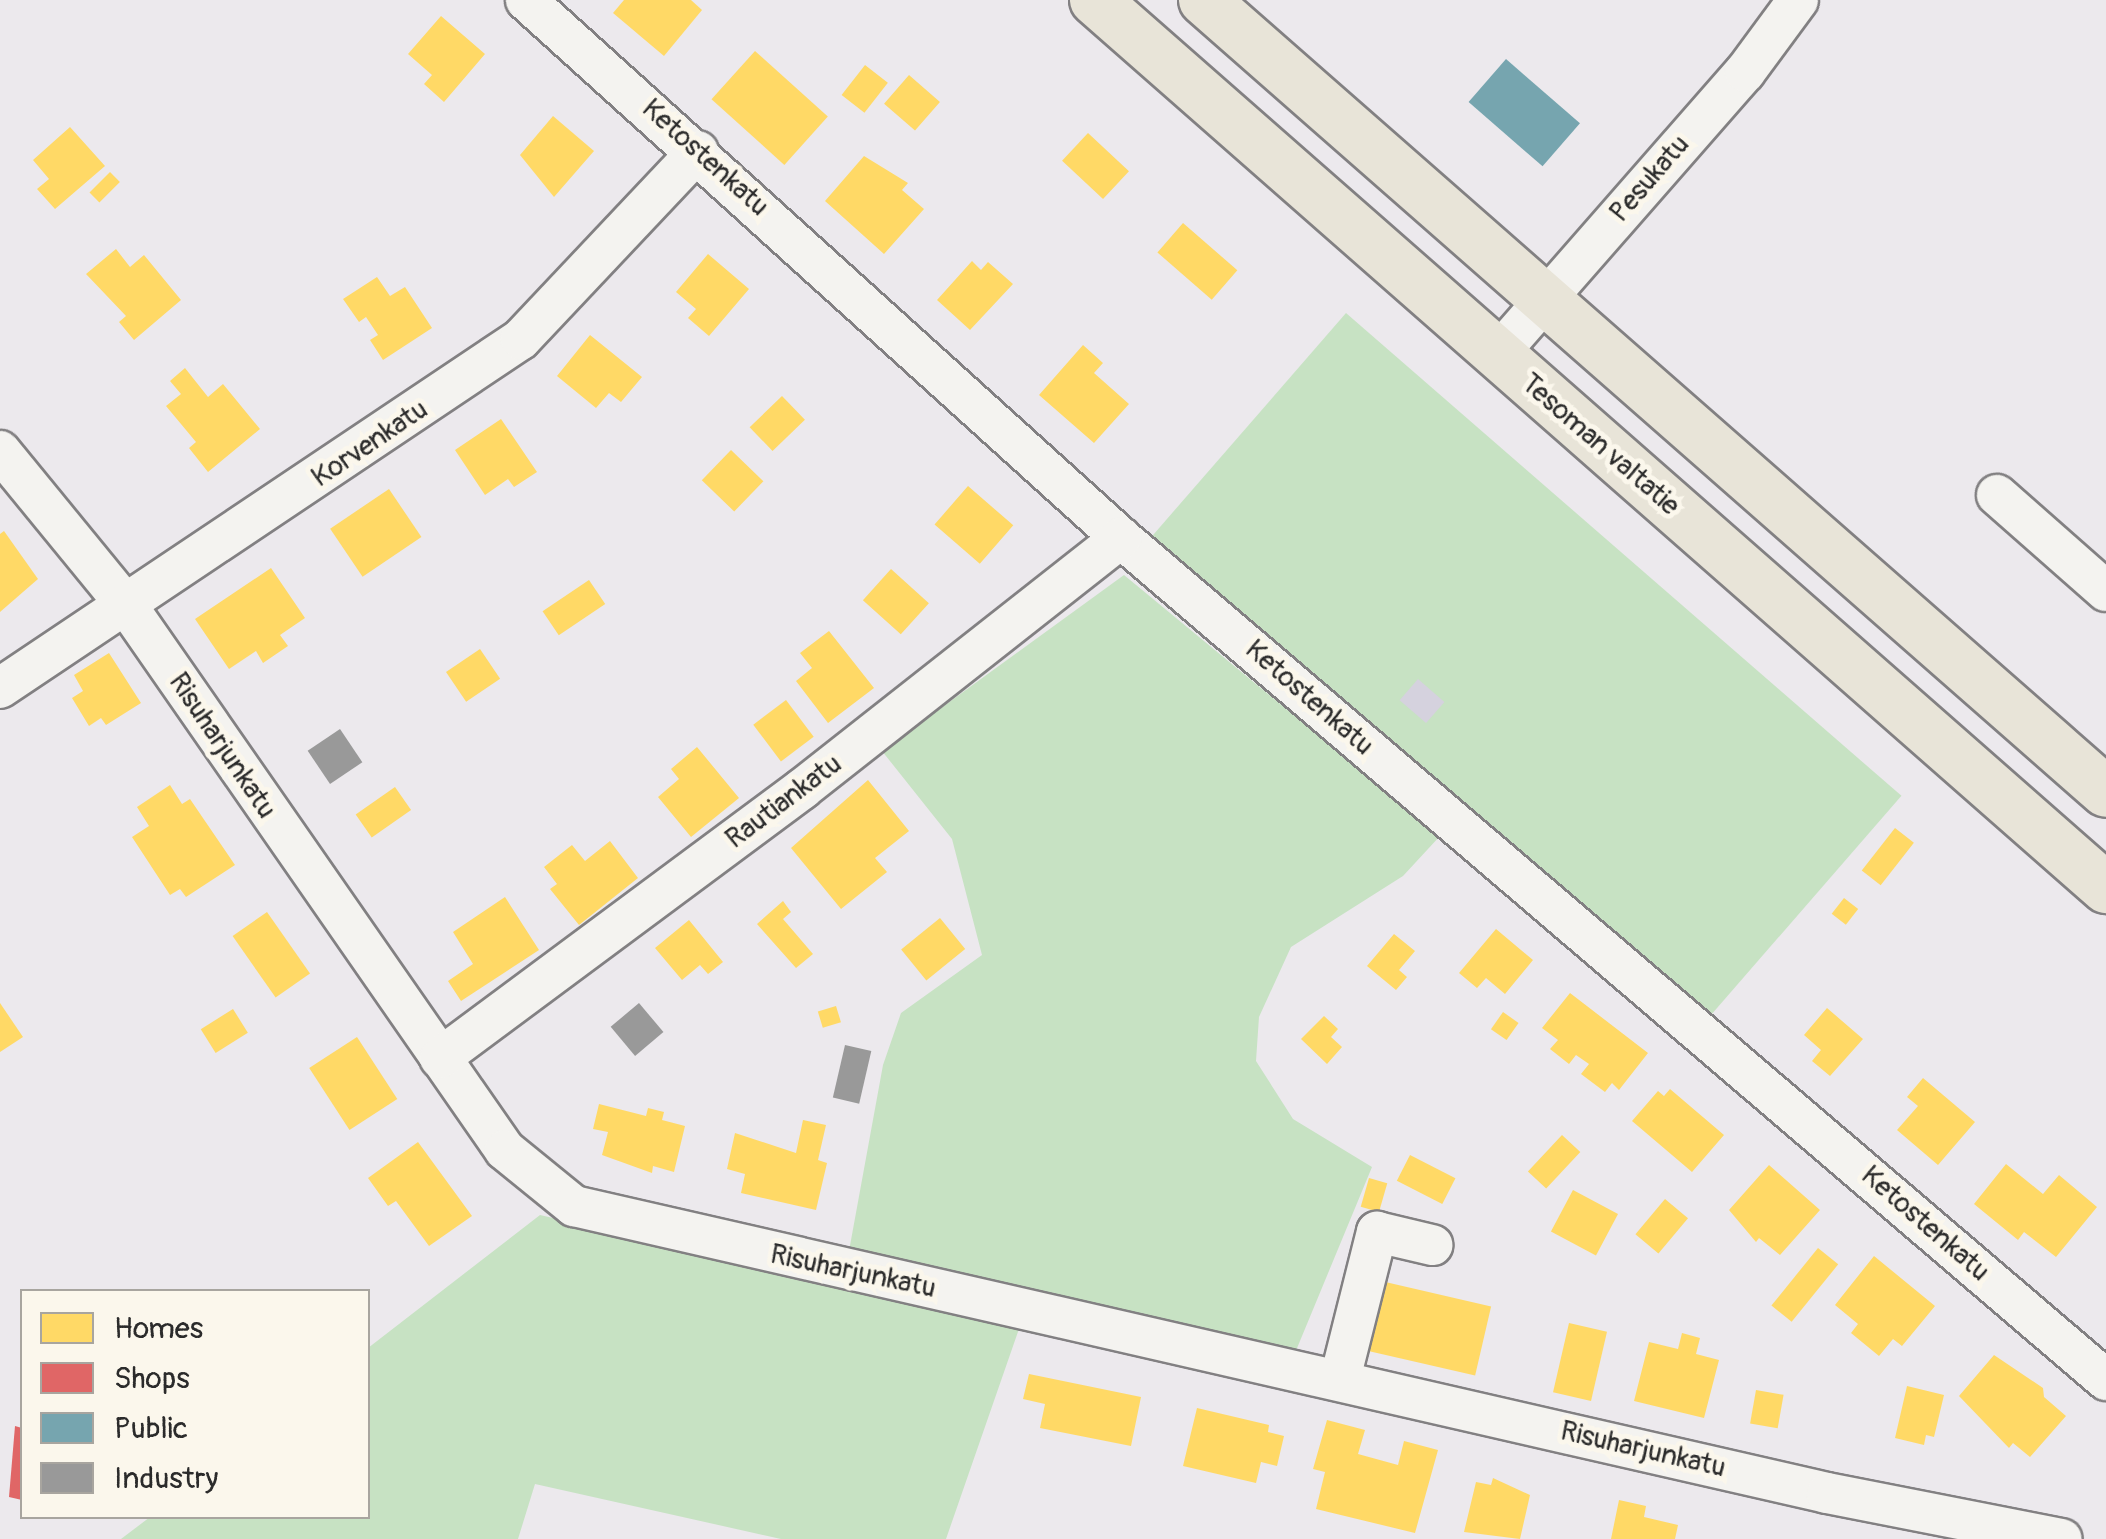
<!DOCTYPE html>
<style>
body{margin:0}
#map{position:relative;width:2106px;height:1539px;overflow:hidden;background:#ece9ed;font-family:Pangolin,sans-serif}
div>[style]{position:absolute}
.green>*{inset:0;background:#c7e2c3;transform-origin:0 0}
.homes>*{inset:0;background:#ffd966;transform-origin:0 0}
.shops>*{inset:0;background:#e06666}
.public>*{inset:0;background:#76a5af;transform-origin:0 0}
.industry>*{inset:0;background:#999;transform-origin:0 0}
.building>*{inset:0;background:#d5d2de;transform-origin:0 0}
.roads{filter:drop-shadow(2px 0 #828082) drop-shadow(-2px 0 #828082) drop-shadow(0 2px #828082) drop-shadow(0 -2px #828082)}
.minor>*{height:40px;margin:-20px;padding:0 20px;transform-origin:20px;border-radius:20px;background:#f4f3f0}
.major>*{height:50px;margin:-25px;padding:0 25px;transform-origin:25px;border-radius:25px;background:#e8e4d8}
span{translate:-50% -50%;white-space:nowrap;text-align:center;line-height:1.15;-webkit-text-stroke:10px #fbf7ec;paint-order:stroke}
.street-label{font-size:28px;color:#2b2b2b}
.legend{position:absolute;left:20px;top:1289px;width:350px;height:230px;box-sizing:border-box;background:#fbf7ec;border:2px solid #a8a59f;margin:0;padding:12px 18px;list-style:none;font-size:30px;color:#2b2b2b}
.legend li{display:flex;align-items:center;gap:20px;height:50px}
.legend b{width:50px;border:2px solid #a8a59f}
</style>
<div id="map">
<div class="green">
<i style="left:1346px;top:313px;width:736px;height:300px;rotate:41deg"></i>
<i style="clip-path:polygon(1124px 575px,1440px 836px,1403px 876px,1291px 947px,1259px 1017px,1256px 1061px,1293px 1119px,1372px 1167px,1295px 1353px,849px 1251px,883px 1065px,901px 1013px,982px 955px,952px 839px,882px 751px)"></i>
<i style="clip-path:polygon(540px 1215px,1020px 1326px,946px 1539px,781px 1539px,535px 1484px,518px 1539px,121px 1539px,150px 1517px,368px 1516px,368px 1348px)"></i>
</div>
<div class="homes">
<i style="clip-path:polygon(624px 0,691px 0,702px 10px,664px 56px,613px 13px)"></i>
<i style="clip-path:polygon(441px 16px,485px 54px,444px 102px,424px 84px,432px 75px,408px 54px)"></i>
<i style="left:755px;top:51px;width:98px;height:65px;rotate:42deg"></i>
<i style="left:865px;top:65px;width:29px;height:38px;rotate:38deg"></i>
<i style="left:909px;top:75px;width:41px;height:38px;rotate:41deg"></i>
<i style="clip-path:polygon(553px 116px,594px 151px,554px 197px,520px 155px)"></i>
<i style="clip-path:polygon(70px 127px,105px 166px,55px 209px,37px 189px,49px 179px,33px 160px)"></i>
<i style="left:1088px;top:133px;width:56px;height:38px;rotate:43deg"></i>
<i style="clip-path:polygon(864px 156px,908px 183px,902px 190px,924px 209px,884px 254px,825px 201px)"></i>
<i style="left:110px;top:172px;width:14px;height:29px;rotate:45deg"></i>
<i style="left:1183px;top:223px;width:72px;height:39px;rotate:41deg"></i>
<i style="clip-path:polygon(116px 249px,130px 267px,144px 255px,181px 300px,134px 340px,119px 322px,126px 316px,86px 274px)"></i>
<i style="clip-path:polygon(708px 254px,749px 289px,709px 336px,688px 318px,696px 309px,676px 292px)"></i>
<i style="clip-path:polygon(972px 261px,981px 270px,988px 262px,1013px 284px,970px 330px,937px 300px)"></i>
<i style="clip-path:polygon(377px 277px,390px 296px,405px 287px,432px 328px,383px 360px,370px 340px,378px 335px,366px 317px,359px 322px,343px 299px)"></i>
<i style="clip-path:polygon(590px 335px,642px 377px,621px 402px,609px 393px,596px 408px,557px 376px)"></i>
<i style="clip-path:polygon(1083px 345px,1103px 363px,1094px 373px,1129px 404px,1094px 443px,1039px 395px)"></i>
<i style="clip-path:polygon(185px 368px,208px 397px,223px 384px,260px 429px,208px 472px,189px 448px,196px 442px,166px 406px,181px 394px,170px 381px)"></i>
<i style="left:782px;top:396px;width:33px;height:45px;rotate:46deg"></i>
<i style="clip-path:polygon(501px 419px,537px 472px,514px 487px,508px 479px,485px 495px,455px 450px)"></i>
<i style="left:731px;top:450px;width:45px;height:42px;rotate:44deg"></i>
<i style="left:968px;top:486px;width:60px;height:51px;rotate:41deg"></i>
<i style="left:389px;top:489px;width:58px;height:71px;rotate:56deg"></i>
<i style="clip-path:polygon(4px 531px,38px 579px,0 612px,0 534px)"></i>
<i style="clip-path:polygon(271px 568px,305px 618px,280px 635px,288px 646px,263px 663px,256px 651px,229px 669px,195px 619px)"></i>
<i style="left:891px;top:569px;width:51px;height:42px;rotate:42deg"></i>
<i style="left:589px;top:580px;width:29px;height:56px;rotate:56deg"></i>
<i style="clip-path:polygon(829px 631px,874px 688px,828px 723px,796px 681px,812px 668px,800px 653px)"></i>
<i style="left:480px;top:649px;width:36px;height:41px;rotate:56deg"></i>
<i style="clip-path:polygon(109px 653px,141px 703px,106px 725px,101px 718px,89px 726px,72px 698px,83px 691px,74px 675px)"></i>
<i style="left:786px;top:700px;width:46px;height:41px;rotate:53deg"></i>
<i style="clip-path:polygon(697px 747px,739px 798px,691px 837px,658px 797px,679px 779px,671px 769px)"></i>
<i style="clip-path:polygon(868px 780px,909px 831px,875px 858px,887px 872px,841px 909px,791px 848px)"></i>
<i style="clip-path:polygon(170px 785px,182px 804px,190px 799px,235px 865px,186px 897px,180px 889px,170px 895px,132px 837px,149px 826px,137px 807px)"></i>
<i style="left:395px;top:787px;width:28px;height:48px;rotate:55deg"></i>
<i style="left:1895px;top:828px;width:24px;height:54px;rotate:38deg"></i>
<i style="clip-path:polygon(610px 841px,638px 878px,579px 925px,550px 889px,557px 884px,544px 867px,572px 845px,585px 861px)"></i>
<i style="clip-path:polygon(505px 897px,539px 950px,461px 1001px,448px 981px,473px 964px,453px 932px)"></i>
<i style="left:1844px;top:898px;width:18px;height:20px;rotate:38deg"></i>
<i style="clip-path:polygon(783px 901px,791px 912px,783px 919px,813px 954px,796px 968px,757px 924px)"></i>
<i style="left:267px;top:912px;width:75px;height:42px;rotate:55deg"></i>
<i style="left:940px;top:918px;width:40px;height:50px;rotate:51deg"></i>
<i style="clip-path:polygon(689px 920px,723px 962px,708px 974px,700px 965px,682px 980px,655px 948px)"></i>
<i style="clip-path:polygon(1496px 929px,1533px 960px,1505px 994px,1486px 978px,1477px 988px,1459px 973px)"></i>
<i style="clip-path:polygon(1394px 934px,1415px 951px,1399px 970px,1407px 977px,1396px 990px,1367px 966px)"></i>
<i style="clip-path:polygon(1570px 993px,1648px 1053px,1619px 1090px,1612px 1083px,1605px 1092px,1581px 1074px,1589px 1064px,1576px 1055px,1569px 1064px,1550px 1049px,1558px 1040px,1542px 1028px)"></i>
<i style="clip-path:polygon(0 1003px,23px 1037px,0 1052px)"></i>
<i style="left:836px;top:1006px;width:17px;height:19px;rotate:73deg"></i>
<i style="clip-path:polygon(1827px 1008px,1863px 1039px,1830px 1076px,1812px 1061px,1821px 1050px,1804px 1035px)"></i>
<i style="left:233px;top:1009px;width:28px;height:38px;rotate:58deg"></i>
<i style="left:1503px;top:1012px;width:19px;height:21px;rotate:35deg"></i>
<i style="clip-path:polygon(1324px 1016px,1338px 1029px,1331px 1037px,1342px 1047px,1327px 1064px,1301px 1039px)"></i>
<i style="left:357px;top:1037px;width:74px;height:57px;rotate:57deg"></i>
<i style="clip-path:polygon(1923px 1078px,1975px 1122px,1938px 1165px,1897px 1130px,1918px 1106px,1907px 1097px)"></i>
<i style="clip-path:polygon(1670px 1089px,1724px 1135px,1692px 1172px,1632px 1121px,1658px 1091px,1664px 1096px)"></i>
<i style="clip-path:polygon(599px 1104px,646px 1116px,648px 1108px,664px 1112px,662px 1120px,685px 1126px,674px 1172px,653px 1166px,652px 1173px,602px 1155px,608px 1132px,593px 1129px)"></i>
<i style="clip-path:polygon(803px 1120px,826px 1125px,818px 1160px,827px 1163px,816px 1210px,741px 1193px,745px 1174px,727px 1169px,735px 1133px,796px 1153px)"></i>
<i style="left:1562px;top:1135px;width:25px;height:50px;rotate:43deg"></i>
<i style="clip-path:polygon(418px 1142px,472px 1216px,429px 1246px,396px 1201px,388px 1206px,368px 1178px)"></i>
<i style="left:1410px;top:1155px;width:51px;height:29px;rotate:27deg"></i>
<i style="clip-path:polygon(2006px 1164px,2043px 1194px,2059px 1175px,2097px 1207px,2056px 1257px,2024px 1232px,2018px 1240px,1974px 1204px)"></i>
<i style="clip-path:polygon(1769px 1165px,1820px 1210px,1780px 1255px,1759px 1238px,1756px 1242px,1729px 1210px)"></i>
<i style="left:1369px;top:1178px;width:19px;height:30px;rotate:16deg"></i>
<i style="left:1573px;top:1190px;width:51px;height:47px;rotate:28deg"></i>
<i style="left:1665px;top:1199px;width:30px;height:46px;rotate:40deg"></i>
<i style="left:1818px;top:1248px;width:26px;height:74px;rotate:39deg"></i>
<i style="clip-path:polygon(1874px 1256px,1935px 1306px,1902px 1346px,1893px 1339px,1879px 1356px,1851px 1333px,1858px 1324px,1835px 1305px)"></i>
<i style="left:1381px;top:1281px;width:113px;height:71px;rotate:13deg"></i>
<i style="left:1569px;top:1323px;width:39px;height:71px;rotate:13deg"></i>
<i style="clip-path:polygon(1682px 1333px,1700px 1338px,1696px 1354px,1719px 1360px,1704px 1418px,1634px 1401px,1649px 1342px,1678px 1349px)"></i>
<i style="clip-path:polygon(1994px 1355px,2043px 1388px,2044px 1397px,2066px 1416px,2030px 1457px,2013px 1443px,2009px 1448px,1959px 1396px)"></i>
<i style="clip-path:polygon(1029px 1374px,1141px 1397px,1131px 1446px,1040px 1428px,1045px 1404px,1023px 1399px)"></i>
<i style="clip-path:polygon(1907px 1386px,1944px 1395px,1934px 1437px,1926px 1435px,1924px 1445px,1895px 1438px)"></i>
<i style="left:1756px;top:1390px;width:28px;height:34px;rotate:10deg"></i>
<i style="clip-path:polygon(1197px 1408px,1269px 1425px,1268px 1432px,1284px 1436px,1277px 1466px,1261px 1462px,1256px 1483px,1183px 1466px)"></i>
<i style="clip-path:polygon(1327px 1420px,1365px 1430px,1358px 1454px,1398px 1465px,1404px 1441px,1438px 1450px,1415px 1533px,1316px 1509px,1325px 1472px,1313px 1469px)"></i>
<i style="clip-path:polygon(1493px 1478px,1530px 1495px,1520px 1539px,1464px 1532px,1476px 1482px,1491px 1485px)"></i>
<i style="clip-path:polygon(1619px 1500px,1646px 1506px,1644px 1517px,1678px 1525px,1675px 1539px,1611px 1539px)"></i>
</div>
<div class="shops">
<i style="clip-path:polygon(15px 1426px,22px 1428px,22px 1500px,9px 1497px)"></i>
</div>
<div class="public">
<i style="left:1506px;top:59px;width:98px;height:57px;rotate:41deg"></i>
</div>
<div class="industry">
<i style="left:340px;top:729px;width:40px;height:39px;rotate:56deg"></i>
<i style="left:639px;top:1003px;width:38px;height:37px;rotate:50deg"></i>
<i style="left:845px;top:1045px;width:27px;height:54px;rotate:13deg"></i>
</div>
<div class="building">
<i style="left:1418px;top:679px;width:35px;height:28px;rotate:41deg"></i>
</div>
<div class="roads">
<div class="minor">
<i style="left:526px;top:0;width:802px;rotate:42.12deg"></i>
<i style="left:1121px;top:538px;width:1296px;rotate:40.52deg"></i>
<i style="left:1497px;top:355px;width:376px;rotate:-48.8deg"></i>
<i style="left:1745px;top:72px;width:89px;rotate:-53.6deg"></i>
<i style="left:0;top:451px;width:200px;rotate:50.7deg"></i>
<i style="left:127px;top:606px;width:662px;rotate:55.21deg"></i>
<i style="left:505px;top:1150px;width:89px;rotate:39.1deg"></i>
<i style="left:574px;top:1206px;width:1285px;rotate:12.9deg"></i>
<i style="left:1827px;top:1493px;width:239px;rotate:11.1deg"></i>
<i style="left:1997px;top:495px;width:145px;rotate:41.4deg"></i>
<i style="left:0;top:688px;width:627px;rotate:-33.82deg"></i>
<i style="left:521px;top:339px;width:258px;rotate:-46.7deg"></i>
<i style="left:440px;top:1058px;width:451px;rotate:-36.6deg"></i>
<i style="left:802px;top:789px;width:406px;rotate:-38.2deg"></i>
<i style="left:1340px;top:1379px;width:152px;rotate:-75.9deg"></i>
<i style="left:1377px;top:1232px;width:57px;rotate:13.3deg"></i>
</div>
<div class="major">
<i style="left:1095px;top:0;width:1346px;rotate:41.29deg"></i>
<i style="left:1204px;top:0;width:1200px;rotate:41.28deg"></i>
</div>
</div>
<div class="street-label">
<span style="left:705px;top:158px;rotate:42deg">Ketostenkatu</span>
<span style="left:1650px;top:179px;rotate:-49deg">Pesukatu</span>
<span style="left:370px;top:444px;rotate:-34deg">Korvenkatu</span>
<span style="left:1600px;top:445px;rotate:41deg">Tesoman valtatie</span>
<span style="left:1309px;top:698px;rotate:41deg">Ketostenkatu</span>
<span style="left:222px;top:746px;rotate:56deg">Risuharjunkatu</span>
<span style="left:784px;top:802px;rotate:-37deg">Rautiankatu</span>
<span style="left:1925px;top:1224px;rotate:41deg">Ketostenkatu</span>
<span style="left:853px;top:1272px;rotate:12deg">Risuharjunkatu</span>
<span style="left:1643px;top:1450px;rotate:13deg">Risuharjunkatu</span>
</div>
<ul class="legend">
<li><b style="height:28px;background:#ffd966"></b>Homes</li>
<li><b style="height:28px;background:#e06666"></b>Shops</li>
<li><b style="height:28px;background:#76a5af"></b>Public</li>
<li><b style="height:28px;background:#999"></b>Industry</li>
</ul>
</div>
